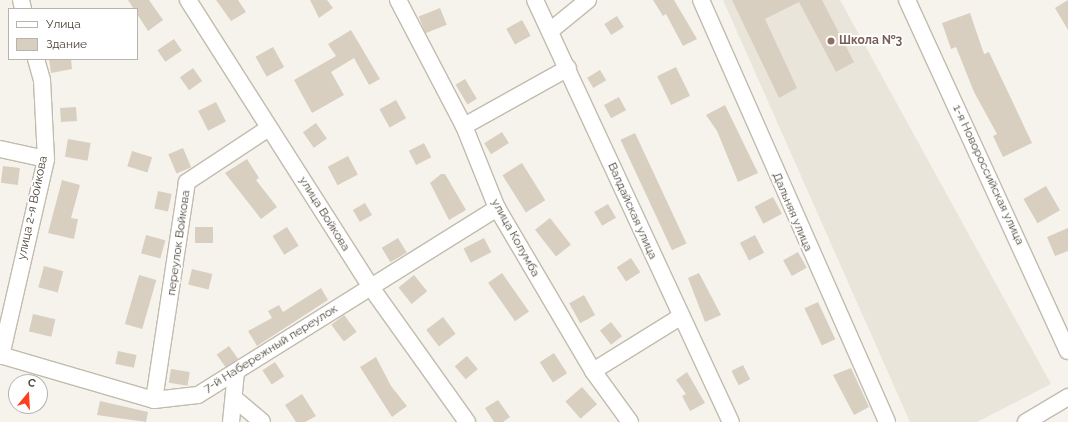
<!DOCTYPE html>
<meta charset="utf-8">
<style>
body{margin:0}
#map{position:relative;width:1068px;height:422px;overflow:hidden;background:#f6f3ec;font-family:Raleway,sans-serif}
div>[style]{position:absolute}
.residential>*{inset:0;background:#eae5da}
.building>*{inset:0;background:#d8cfc1;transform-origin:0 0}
.roads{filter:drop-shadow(1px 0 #c2bbae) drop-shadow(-1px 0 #c2bbae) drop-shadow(0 1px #c2bbae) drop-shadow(0 -1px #c2bbae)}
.minor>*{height:16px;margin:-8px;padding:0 8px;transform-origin:8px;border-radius:8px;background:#fff}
.dots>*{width:11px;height:11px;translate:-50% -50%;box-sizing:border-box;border:2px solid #fff;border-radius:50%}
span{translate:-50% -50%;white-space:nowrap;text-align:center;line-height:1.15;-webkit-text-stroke:3.5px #fff;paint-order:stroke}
.education-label{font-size:12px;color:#785e54;font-weight:700}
.left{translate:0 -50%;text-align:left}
.street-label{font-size:12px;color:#4b4439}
.legend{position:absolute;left:8px;top:8px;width:130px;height:52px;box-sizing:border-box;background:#fff;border:1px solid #b7b4b0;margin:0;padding:5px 7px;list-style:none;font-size:12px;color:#4b4439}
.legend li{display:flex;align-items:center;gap:8px;height:20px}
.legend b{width:20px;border:1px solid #b7b4b0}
.north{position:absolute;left:8px;top:374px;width:40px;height:40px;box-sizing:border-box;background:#fff;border:1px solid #b7b4b0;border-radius:50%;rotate:18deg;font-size:11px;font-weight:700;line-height:16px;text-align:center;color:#4b4439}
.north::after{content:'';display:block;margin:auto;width:14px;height:18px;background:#fc3f1d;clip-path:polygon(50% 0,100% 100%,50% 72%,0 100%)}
</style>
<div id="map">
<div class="residential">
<i style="clip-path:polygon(723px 0,840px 0,1051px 384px,977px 422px,910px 422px)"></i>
</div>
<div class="building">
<i style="clip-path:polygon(128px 0,149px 0,163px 20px,148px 31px)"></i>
<i style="clip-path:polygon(216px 0,238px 0,246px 12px,231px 21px)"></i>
<i style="clip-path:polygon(310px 0,327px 0,333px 8px,319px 18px)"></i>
<i style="clip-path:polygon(653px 0,674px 0,697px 39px,683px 46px,666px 14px,663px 16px)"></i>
<i style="clip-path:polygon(732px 0,822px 0,854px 62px,836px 72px,799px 2px,765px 19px,797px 88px,779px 98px)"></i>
<i style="clip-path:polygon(1068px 0,1068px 30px,1055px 8px)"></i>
<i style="left:440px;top:8px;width:18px;height:23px;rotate:68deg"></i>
<i style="clip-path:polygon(970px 13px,984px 54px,989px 52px,1032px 143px,1003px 157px,993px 136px,997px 134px,974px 92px,956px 47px,951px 49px,942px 23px)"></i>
<i style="left:617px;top:16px;width:13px;height:15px;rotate:58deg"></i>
<i style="left:522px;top:20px;width:18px;height:18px;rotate:61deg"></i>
<i style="clip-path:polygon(351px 30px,380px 79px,369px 85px,354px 58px,331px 72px,344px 95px,312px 113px,294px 80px,336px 56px,328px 44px)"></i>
<i style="left:174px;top:39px;width:14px;height:20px;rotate:56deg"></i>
<i style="left:273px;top:47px;width:23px;height:20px;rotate:61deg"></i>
<i style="clip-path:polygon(49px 59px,71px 59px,72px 69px,51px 73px)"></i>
<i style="left:676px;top:67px;width:32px;height:21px;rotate:64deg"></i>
<i style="left:193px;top:68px;width:16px;height:16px;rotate:55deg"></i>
<i style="left:600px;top:70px;width:12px;height:15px;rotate:59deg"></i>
<i style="left:465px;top:79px;width:23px;height:11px;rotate:59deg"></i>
<i style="left:619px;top:97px;width:15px;height:17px;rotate:62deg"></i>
<i style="left:396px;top:100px;width:21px;height:19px;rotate:61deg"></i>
<i style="left:216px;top:102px;width:22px;height:20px;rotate:63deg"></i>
<i style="clip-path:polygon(725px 105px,758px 173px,738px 182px,717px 131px,706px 115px)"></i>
<i style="left:76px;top:107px;width:14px;height:16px;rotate:86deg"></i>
<i style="left:316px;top:123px;width:19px;height:16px;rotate:55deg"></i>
<i style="left:502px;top:132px;width:13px;height:21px;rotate:58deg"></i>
<i style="left:635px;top:133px;width:122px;height:16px;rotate:65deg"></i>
<i style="left:68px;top:139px;width:23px;height:18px;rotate:10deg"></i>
<i style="left:424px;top:143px;width:16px;height:17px;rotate:63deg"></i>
<i style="left:183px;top:148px;width:21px;height:16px;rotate:67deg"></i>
<i style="left:132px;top:151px;width:21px;height:16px;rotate:17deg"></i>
<i style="left:348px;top:156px;width:21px;height:23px;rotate:62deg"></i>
<i style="clip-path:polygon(247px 159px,259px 178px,256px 180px,277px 207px,261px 219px,225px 173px)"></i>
<i style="left:522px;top:163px;width:44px;height:23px;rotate:58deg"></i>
<i style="left:3px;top:166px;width:17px;height:17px;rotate:7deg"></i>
<i style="clip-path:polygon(441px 174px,445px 174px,466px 210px,449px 220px,430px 183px)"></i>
<i style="clip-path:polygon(62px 180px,80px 185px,71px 218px,78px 219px,74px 239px,48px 233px)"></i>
<i style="left:1046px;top:186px;width:28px;height:26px;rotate:60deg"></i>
<i style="left:158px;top:191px;width:14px;height:18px;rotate:12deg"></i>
<i style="left:773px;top:197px;width:19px;height:21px;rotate:62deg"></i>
<i style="left:365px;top:203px;width:14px;height:14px;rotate:60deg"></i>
<i style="left:608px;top:204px;width:16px;height:16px;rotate:60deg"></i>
<i style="left:550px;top:218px;width:34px;height:19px;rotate:52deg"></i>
<i style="left:195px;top:227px;width:18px;height:16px"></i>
<i style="left:287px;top:227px;width:22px;height:17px;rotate:58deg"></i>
<i style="clip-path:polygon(1068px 228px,1068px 251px,1055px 256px,1047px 237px)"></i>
<i style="left:146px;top:235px;width:20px;height:19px;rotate:15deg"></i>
<i style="left:755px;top:235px;width:20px;height:17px;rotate:63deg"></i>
<i style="left:398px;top:238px;width:17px;height:19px;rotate:59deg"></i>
<i style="left:484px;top:238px;width:16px;height:23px;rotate:63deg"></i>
<i style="left:798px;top:252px;width:18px;height:17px;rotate:61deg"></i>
<i style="left:631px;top:258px;width:17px;height:17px;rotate:57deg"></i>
<i style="left:44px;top:266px;width:20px;height:22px;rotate:15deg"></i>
<i style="left:192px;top:269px;width:21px;height:16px;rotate:14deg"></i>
<i style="left:502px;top:273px;width:47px;height:17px;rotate:55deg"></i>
<i style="clip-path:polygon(699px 273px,721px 315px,705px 322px,688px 278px)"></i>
<i style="left:139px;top:275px;width:18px;height:51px;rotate:16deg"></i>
<i style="left:414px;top:275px;width:21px;height:20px;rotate:51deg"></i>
<i style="clip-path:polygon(321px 288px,328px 300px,257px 346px,248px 331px,272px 318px,268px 311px,279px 305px,283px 312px)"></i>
<i style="left:584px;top:295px;width:23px;height:17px;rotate:61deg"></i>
<i style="left:818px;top:302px;width:41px;height:15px;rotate:65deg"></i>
<i style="left:33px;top:314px;width:23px;height:18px;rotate:13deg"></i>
<i style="left:344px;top:315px;width:21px;height:16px;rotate:53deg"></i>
<i style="left:443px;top:317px;width:21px;height:21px;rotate:53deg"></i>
<i style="left:611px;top:322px;width:18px;height:14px;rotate:52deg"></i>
<i style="left:229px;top:346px;width:16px;height:15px;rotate:55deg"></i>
<i style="left:118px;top:351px;width:19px;height:13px;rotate:12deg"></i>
<i style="left:554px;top:353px;width:24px;height:17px;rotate:57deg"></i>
<i style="left:467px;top:356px;width:17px;height:16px;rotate:50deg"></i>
<i style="clip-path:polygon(376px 357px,391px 386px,407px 406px,392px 417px,360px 367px)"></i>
<i style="left:275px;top:362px;width:17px;height:15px;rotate:57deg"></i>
<i style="left:743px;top:365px;width:16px;height:13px;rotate:63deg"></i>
<i style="clip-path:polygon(851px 368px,869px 407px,854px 415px,833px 375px)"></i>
<i style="left:171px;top:369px;width:19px;height:14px;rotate:9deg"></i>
<i style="clip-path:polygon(687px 372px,705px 403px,690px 411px,682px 396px,686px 394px,676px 380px)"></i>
<i style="left:582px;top:387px;width:23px;height:22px;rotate:49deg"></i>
<i style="clip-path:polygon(302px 394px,316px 416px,305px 422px,296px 422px,285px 405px)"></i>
<i style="clip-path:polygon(498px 400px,510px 417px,503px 422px,494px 422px,485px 408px)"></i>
<i style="clip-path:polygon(100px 401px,148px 412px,146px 422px,97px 415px)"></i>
</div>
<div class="roads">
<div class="minor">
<i style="left:21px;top:0;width:9px;rotate:77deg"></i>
<i style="left:188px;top:0;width:339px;rotate:57.5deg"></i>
<i style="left:370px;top:286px;width:167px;rotate:54.5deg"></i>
<i style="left:398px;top:0;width:142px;rotate:62.4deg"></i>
<i style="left:464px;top:126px;width:88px;rotate:68.1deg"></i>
<i style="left:497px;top:208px;width:189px;rotate:59.5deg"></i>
<i style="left:593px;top:371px;width:63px;rotate:54deg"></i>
<i style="left:535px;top:0;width:465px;rotate:65.1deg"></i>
<i style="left:701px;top:0;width:461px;rotate:66.2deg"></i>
<i style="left:907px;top:0;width:386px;rotate:65.4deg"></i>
<i style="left:550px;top:31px;width:49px;rotate:-39.2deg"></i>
<i style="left:464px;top:126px;width:119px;rotate:-29.1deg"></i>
<i style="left:0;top:149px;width:47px;rotate:12.3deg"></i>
<i style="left:0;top:355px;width:160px;rotate:16.3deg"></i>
<i style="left:154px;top:400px;width:44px;rotate:-6.5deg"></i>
<i style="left:198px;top:395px;width:353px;rotate:-32deg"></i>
<i style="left:1px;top:356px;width:202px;rotate:-77.1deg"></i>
<i style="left:46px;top:159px;width:79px;rotate:-92.9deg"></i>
<i style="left:42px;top:80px;width:22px;rotate:-106deg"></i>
<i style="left:593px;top:371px;width:102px;rotate:-31.8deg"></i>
<i style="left:235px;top:399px;width:35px;rotate:40deg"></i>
<i style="left:154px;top:400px;width:220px;rotate:-81.4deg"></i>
<i style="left:187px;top:182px;width:98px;rotate:-33.4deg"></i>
<i style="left:231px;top:422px;width:50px;rotate:-84.3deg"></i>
<i style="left:1026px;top:422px;width:49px;rotate:-30.8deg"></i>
</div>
</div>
<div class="dots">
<i style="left:831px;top:41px;background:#8d6e63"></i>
</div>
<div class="education-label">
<span class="left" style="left:839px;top:41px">Школа №3</span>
</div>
<div class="street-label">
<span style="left:988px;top:175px;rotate:65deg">1-я Новороссийская улица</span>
<span style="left:33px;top:208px;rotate:-78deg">улица 2-я Войкова</span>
<span style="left:632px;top:211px;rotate:66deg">Валдайская улица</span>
<span style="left:792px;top:212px;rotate:67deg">Дальняя улица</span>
<span style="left:324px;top:214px;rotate:58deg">улица Войкова</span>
<span style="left:515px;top:238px;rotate:61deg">улица Колумба</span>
<span style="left:179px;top:243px;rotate:-82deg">переулок Войкова</span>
<span style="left:271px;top:349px;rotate:-32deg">7-й Набережный переулок</span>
</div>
<ul class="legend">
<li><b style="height:5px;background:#fff"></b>Улица</li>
<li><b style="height:11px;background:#d8cfc1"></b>Здание</li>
</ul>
<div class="north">С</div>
</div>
